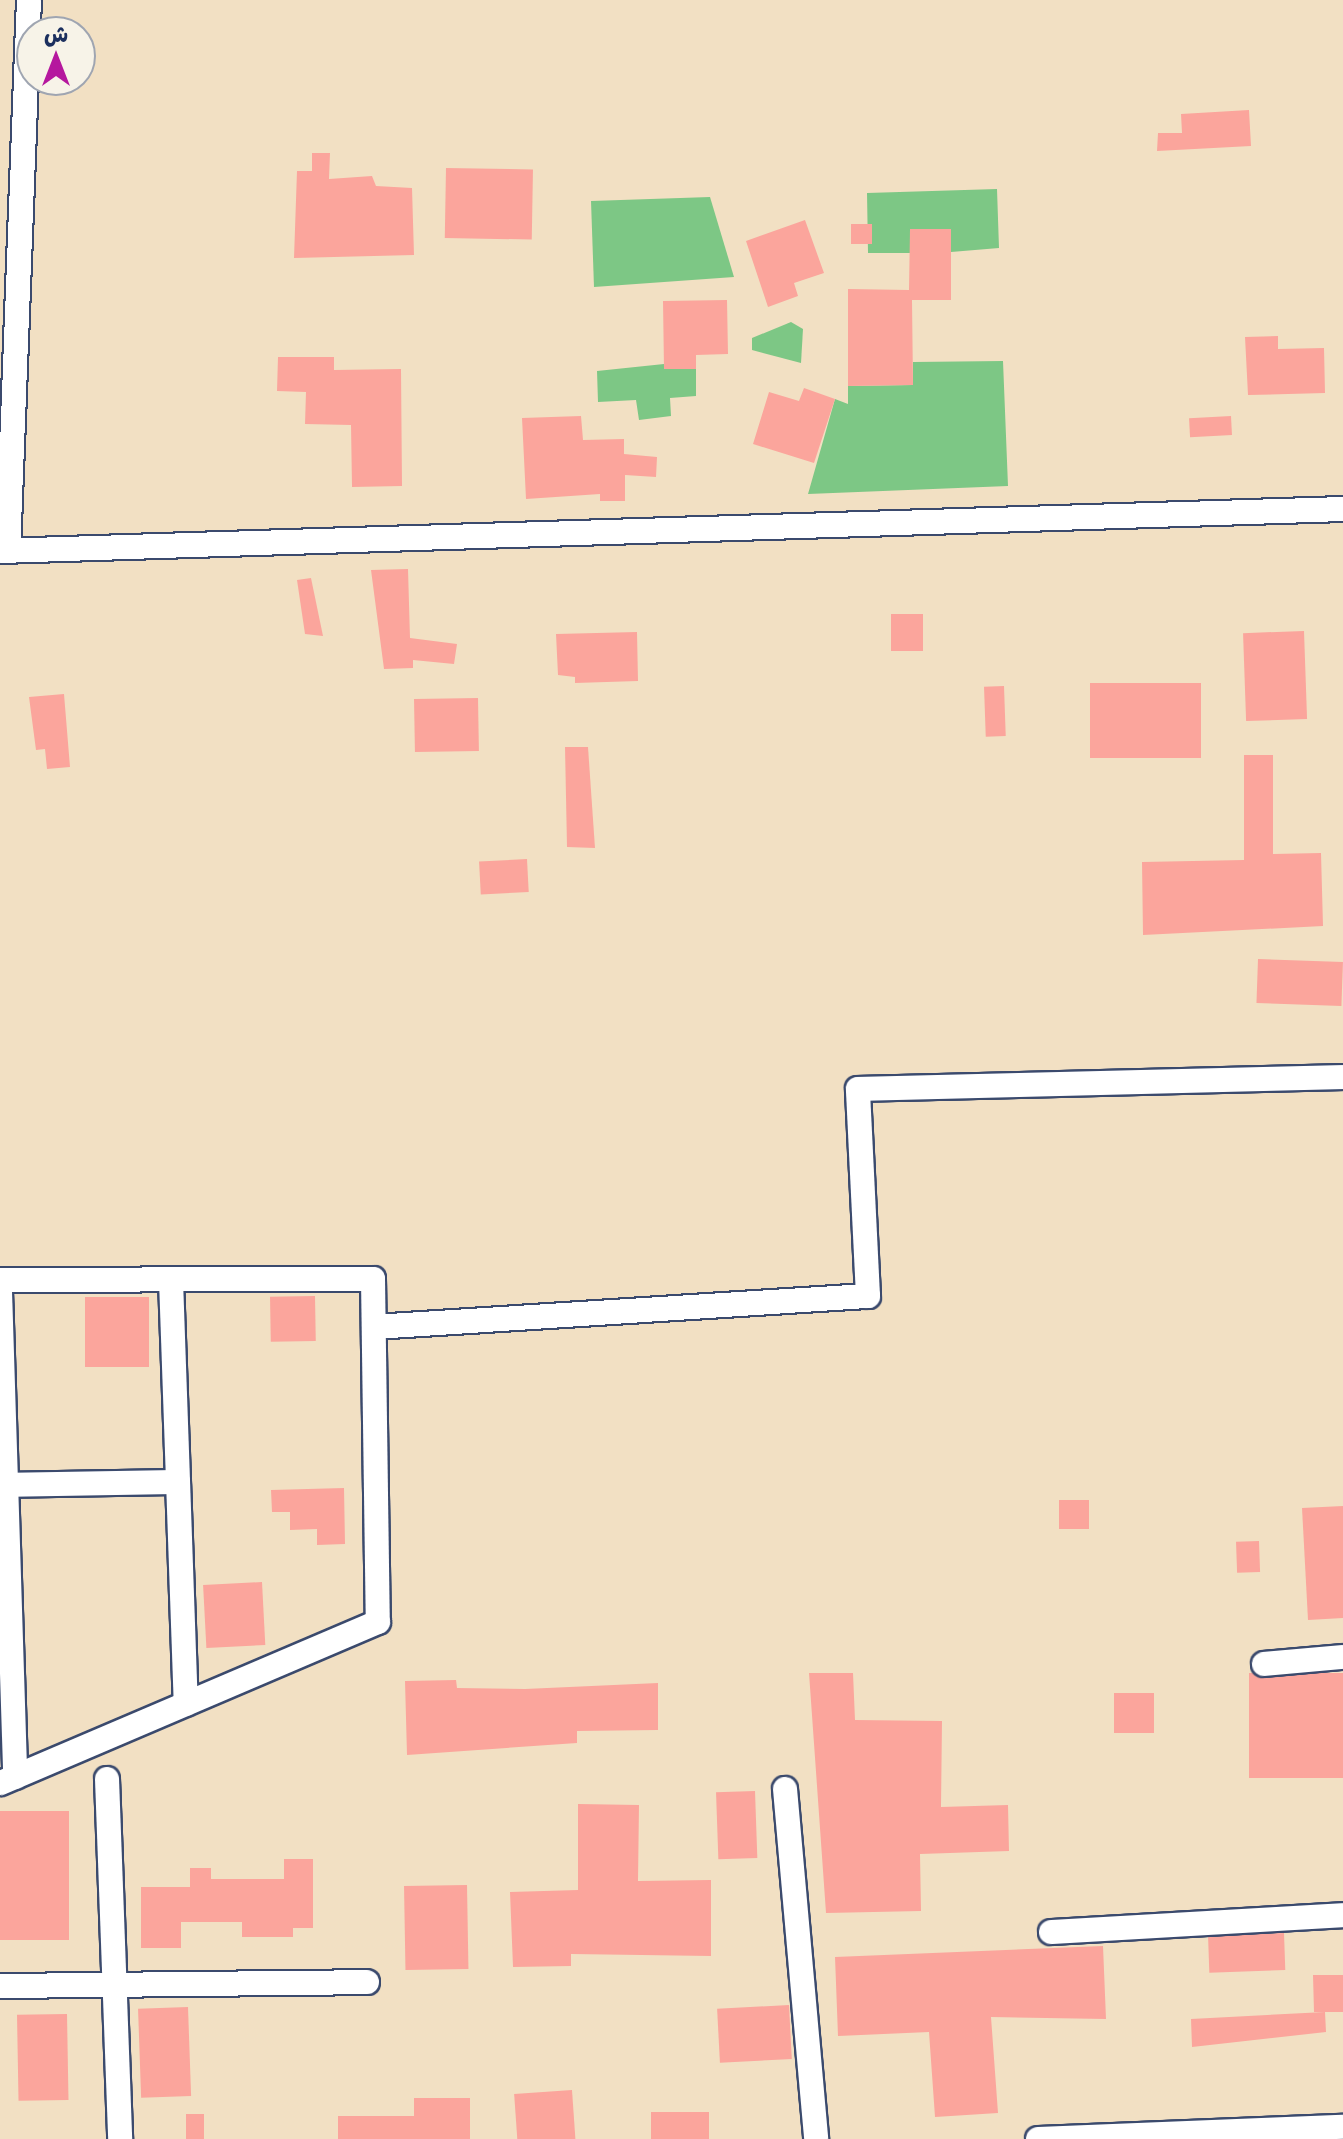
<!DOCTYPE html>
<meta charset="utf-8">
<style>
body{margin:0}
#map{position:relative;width:1343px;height:2139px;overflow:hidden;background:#f2e0c3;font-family:Delius,"Playpen Sans Arabic",sans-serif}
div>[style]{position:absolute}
.green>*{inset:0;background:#7dc785}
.building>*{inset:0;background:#fba59c;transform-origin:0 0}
.roads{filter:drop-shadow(2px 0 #3b4a6d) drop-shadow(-2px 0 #3b4a6d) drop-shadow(0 2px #3b4a6d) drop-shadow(0 -2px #3b4a6d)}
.street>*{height:24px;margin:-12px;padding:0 12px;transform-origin:12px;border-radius:12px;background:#fff}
span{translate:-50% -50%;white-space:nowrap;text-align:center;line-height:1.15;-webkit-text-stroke:7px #f7f3e8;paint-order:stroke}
.north{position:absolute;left:16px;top:16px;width:80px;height:80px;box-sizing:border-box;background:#f7f3e8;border:2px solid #9fa5b1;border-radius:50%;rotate:0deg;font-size:22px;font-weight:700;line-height:32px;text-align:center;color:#1b2f5e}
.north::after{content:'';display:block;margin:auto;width:28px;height:36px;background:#b5179e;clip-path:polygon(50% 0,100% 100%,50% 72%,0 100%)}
</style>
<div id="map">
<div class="green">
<i style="clip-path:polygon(997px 189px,999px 248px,951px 252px,951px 229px,910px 229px,910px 253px,868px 253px,867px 193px)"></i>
<i style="clip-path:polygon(710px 197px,734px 277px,594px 287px,591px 201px)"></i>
<i style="clip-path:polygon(791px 322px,803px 329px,801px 363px,752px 350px,752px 338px)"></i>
<i style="clip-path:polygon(1003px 361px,1008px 486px,808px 494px,835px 399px,848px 404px,848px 386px,913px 385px,913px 362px)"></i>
<i style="clip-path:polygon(664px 364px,696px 369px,696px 396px,670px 398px,671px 416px,639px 420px,636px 400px,598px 402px,597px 371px)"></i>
</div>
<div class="building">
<i style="clip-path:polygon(1249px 110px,1251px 146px,1157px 151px,1158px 133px,1182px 133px,1181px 114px)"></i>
<i style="clip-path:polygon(312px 153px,330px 153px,329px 179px,372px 176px,376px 186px,412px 188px,414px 255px,294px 258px,297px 171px,312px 171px)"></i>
<i style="left:446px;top:168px;width:87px;height:70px;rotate:1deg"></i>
<i style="clip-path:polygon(805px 220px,824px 273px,794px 283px,798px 296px,768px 307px,746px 241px)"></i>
<i style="left:851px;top:224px;width:21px;height:20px"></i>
<i style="clip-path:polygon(910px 229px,951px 229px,951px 300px,912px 300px,913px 385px,848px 386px,848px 289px,909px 290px)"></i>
<i style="clip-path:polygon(727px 300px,728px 354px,696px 355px,696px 369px,664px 369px,663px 301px)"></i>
<i style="clip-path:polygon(1278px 336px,1278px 349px,1324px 348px,1325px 393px,1248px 395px,1245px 337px)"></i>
<i style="clip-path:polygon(278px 357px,334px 357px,334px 370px,401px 369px,402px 486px,352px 487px,351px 425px,305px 424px,306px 392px,277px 391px)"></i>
<i style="clip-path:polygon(804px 388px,835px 399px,814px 463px,753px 444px,769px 392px,799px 401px)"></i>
<i style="clip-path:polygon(581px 416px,583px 440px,624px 439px,624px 454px,657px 457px,656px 477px,625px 475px,625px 501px,600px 501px,600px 494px,526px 499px,522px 418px)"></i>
<i style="left:1231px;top:416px;width:19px;height:42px;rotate:87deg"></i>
<i style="clip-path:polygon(408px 569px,410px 638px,457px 644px,454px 664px,413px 660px,413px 668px,384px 669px,371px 570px)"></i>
<i style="clip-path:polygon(311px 578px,323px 636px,305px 634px,297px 580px)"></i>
<i style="left:891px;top:614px;width:32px;height:37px"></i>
<i style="left:1304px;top:631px;width:88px;height:61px;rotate:88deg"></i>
<i style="clip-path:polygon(637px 632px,638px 681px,575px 683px,575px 677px,558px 675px,556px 634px)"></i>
<i style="left:1090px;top:683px;width:111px;height:75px"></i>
<i style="left:1004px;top:686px;width:50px;height:20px;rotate:88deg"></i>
<i style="clip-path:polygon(64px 694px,70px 767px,47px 769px,45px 749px,36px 750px,29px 697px)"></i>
<i style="left:478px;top:698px;width:53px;height:64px;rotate:89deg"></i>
<i style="clip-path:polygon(565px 747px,588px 747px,595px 848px,567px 847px)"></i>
<i style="clip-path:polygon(1244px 755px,1273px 755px,1273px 854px,1321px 853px,1323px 926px,1143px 935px,1142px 862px,1244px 860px)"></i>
<i style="left:527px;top:859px;width:33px;height:48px;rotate:87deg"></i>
<i style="left:1258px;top:959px;width:85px;height:44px;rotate:2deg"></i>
<i style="left:315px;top:1296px;width:45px;height:45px;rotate:89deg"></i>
<i style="left:85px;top:1297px;width:64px;height:70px"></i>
<i style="clip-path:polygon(344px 1488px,345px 1544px,317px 1545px,317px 1529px,290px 1530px,290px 1512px,272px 1512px,271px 1490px)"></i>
<i style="left:1059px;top:1500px;width:30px;height:29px"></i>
<i style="clip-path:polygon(1343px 1506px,1343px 1618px,1308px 1620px,1302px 1508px)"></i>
<i style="left:1259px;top:1541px;width:31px;height:23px;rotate:88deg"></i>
<i style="left:262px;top:1582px;width:63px;height:59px;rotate:87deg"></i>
<i style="clip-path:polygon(809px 1673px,853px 1673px,855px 1720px,942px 1721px,941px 1807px,1008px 1805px,1009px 1851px,920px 1854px,921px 1911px,826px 1913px)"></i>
<i style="left:1343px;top:1673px;width:105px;height:94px;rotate:90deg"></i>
<i style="clip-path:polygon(456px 1680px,457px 1688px,525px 1689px,658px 1683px,658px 1730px,577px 1731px,577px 1743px,407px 1755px,405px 1681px)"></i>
<i style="left:1154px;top:1693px;width:40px;height:40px;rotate:90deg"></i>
<i style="left:755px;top:1791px;width:67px;height:39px;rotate:88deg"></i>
<i style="clip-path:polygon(578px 1804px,639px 1805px,638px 1881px,711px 1880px,711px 1956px,571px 1954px,571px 1966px,513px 1967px,510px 1892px,578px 1890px)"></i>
<i style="left:0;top:1811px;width:69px;height:129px"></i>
<i style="clip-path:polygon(284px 1859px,313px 1859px,313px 1928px,293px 1928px,293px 1937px,242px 1937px,242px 1922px,181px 1922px,181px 1948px,141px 1948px,141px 1887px,190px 1887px,190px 1868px,211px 1868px,211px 1879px,284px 1879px)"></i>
<i style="left:467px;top:1885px;width:84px;height:63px;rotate:89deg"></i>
<i style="left:1284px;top:1933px;width:37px;height:76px;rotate:88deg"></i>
<i style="clip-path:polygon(1103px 1946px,1106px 2019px,991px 2017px,998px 2113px,935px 2117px,929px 2032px,838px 2036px,835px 1957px)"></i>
<i style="clip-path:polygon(1313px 1975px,1343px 1975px,1343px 2012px,1325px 2012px,1326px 2032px,1192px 2047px,1191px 2019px,1325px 2012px,1314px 2012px)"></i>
<i style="left:789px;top:2005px;width:54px;height:72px;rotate:87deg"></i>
<i style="left:188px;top:2007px;width:89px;height:50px;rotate:88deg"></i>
<i style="left:67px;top:2014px;width:86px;height:50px;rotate:89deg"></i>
<i style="left:572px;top:2090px;width:49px;height:58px;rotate:86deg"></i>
<i style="clip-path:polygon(414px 2098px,470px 2098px,470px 2139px,338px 2139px,338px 2116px,414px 2116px)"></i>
<i style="left:651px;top:2112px;width:58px;height:27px"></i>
<i style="left:186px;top:2114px;width:18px;height:25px"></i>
</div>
<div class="roads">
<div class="street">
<i style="left:0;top:551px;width:1344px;rotate:-1.79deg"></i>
<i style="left:8px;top:551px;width:551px;rotate:-87.82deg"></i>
<i style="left:0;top:1280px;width:373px;rotate:-0.2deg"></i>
<i style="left:373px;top:1279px;width:343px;rotate:89.2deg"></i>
<i style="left:378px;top:1622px;width:411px;rotate:156.9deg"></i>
<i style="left:171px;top:1280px;width:424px;rotate:88deg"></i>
<i style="left:0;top:1291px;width:486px;rotate:88.2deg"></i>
<i style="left:374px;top:1327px;width:495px;rotate:-3.6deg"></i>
<i style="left:868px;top:1296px;width:207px;rotate:-92.8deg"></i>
<i style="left:858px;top:1089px;width:485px;rotate:-1.4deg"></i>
<i style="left:0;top:1485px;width:178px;rotate:-1deg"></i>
<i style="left:1264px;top:1664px;width:79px;rotate:-5.1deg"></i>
<i style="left:107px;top:1779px;width:360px;rotate:87.9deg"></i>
<i style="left:785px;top:1789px;width:351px;rotate:84.9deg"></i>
<i style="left:1051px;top:1932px;width:292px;rotate:-3.3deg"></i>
<i style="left:0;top:1986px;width:367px;rotate:-0.6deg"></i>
<i style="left:1038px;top:2139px;width:305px;rotate:-2.3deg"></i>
</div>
</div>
<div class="north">ش</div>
</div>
